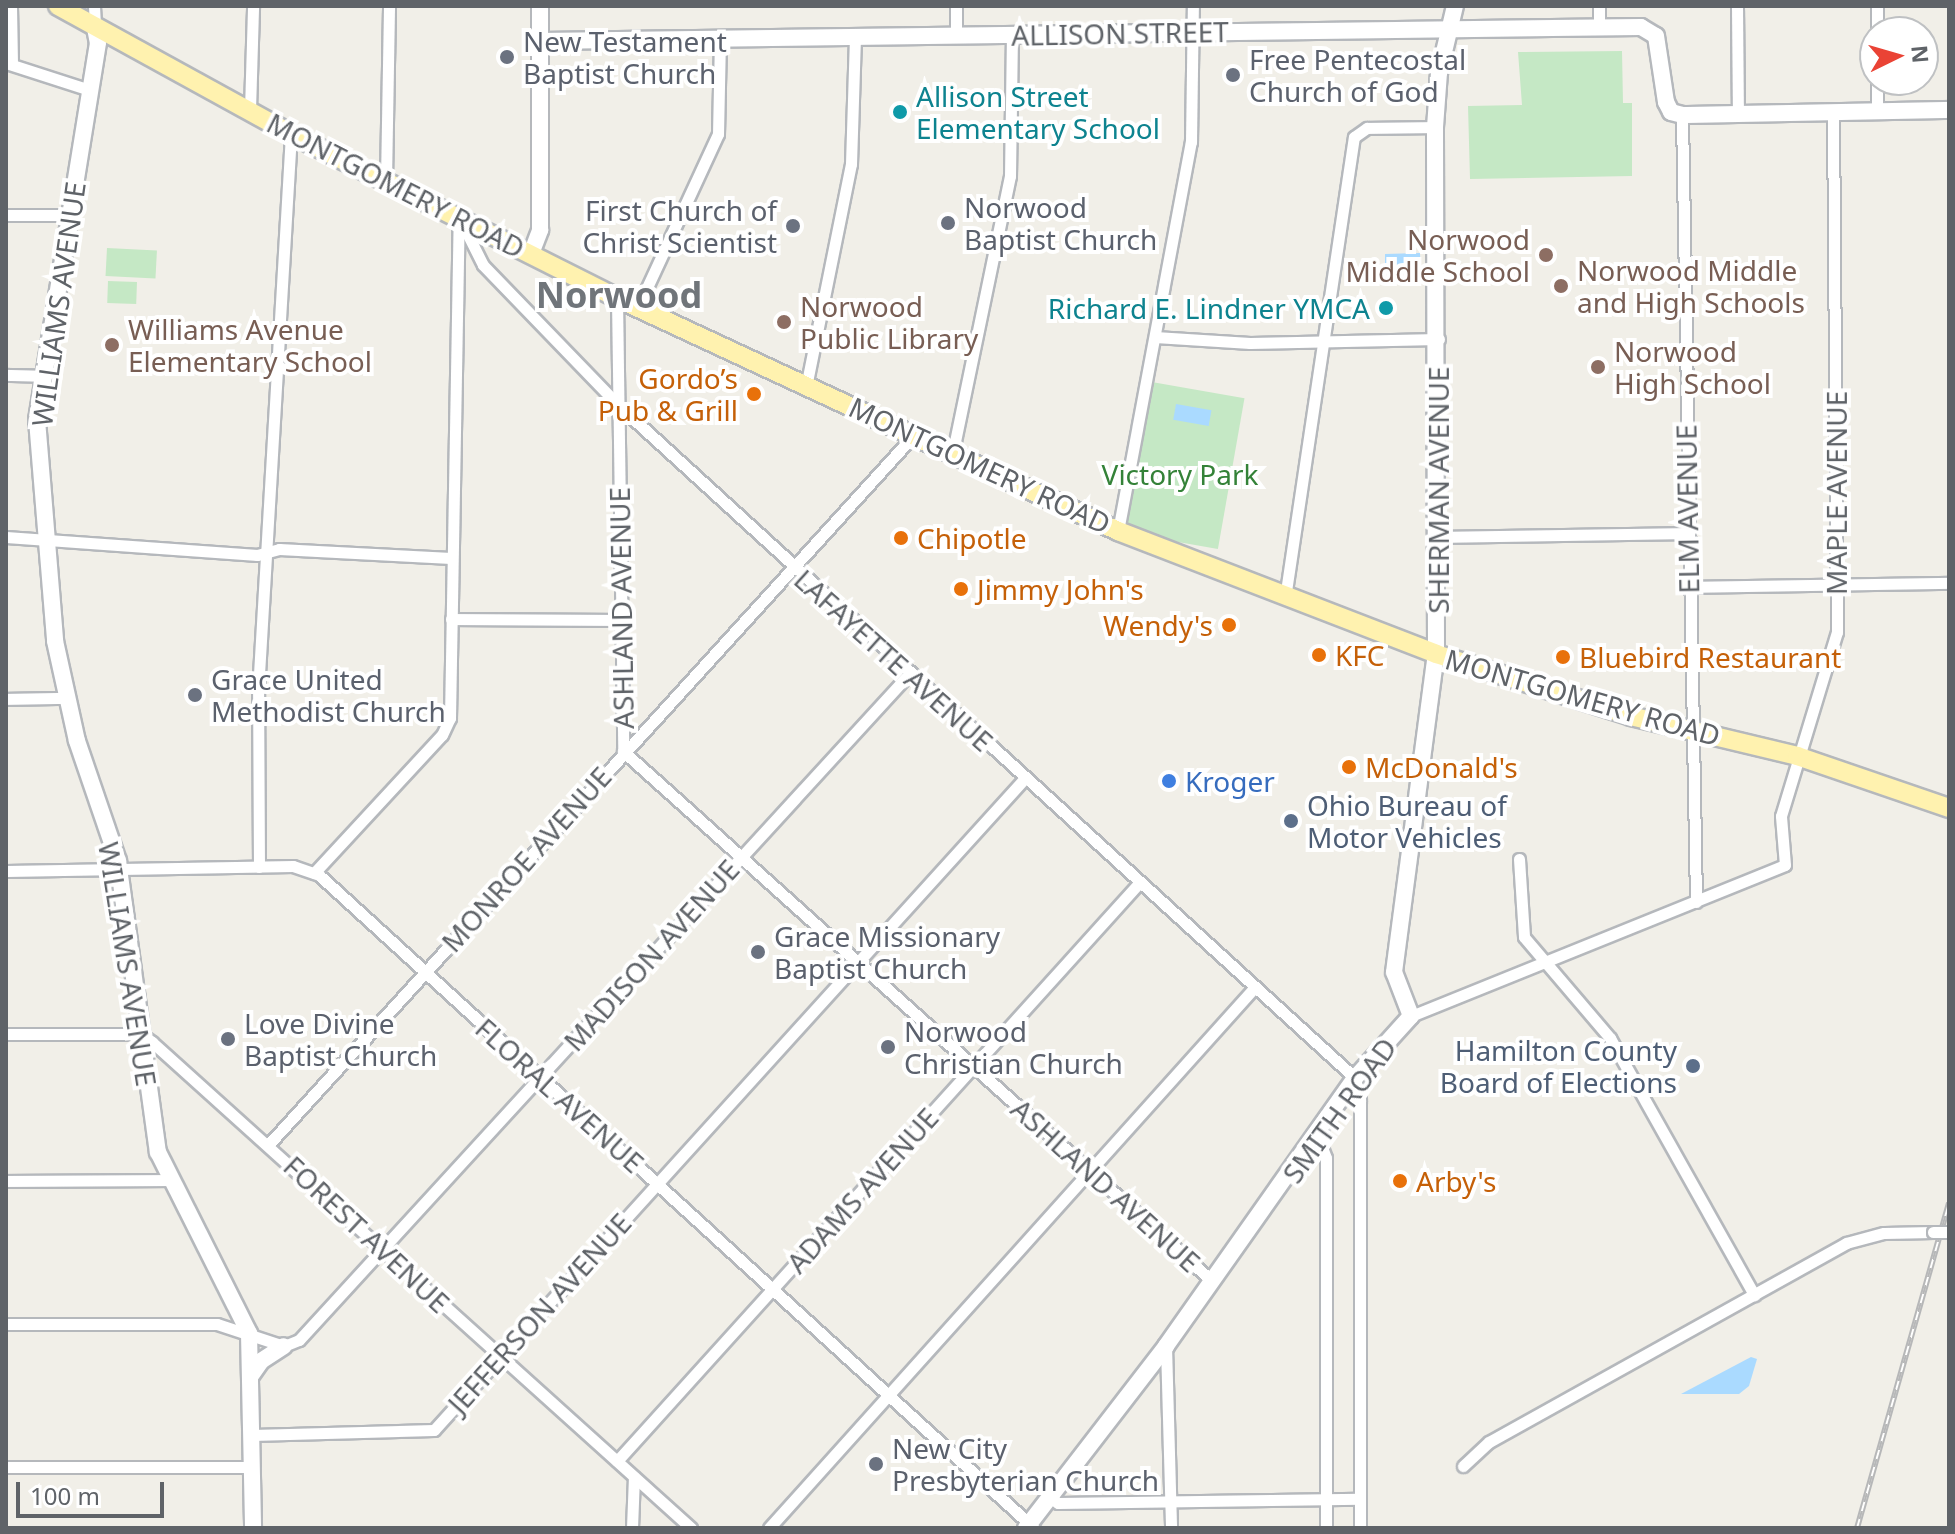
<!DOCTYPE html>
<meta charset="utf-8">
<style>
body{margin:0}
#map{position:relative;width:1955px;height:1534px;overflow:hidden;background:#f1efe8;font-family:"Noto Sans",sans-serif}
div>[style]{position:absolute}
.green>*{inset:0;background:#c5e8c5;transform-origin:0 0}
.water>*{inset:0;background:#aadaff;transform-origin:0 0}
.roads{filter:drop-shadow(2px 0 #b5b8bc) drop-shadow(-2px 0 #b5b8bc) drop-shadow(0 2px #b5b8bc) drop-shadow(0 -2px #b5b8bc)}
.street>*{height:11px;margin:-5.5px;padding:0 5.5px;transform-origin:5.5px;border-radius:5.5px;background:#fff}
.secondary>*{height:16px;margin:-8px;padding:0 8px;transform-origin:8px;border-radius:8px;background:#fff}
.primary>*{height:18px;margin:-9px;padding:0 9px;transform-origin:9px;border-radius:9px;background:#fff2af}
.rail>*{height:6px;margin-top:-3px;transform-origin:0;background:repeating-linear-gradient(90deg,#fff 0 9px,#b6b7b8 0 18px);box-sizing:border-box;border-block:2px solid #b6b7b8}
.bridges{filter:drop-shadow(2px 0 #b5b8bc) drop-shadow(-2px 0 #b5b8bc) drop-shadow(0 2px #b5b8bc) drop-shadow(0 -2px #b5b8bc)}
.street-bridge>*{height:11px;margin:-5.5px;padding:0 5.5px;transform-origin:5.5px;border-radius:5.5px;background:#fff}
.dots>*{width:22px;height:22px;translate:-50% -50%;box-sizing:border-box;border:4px solid #fff;border-radius:50%}
span{translate:-50% -50%;white-space:nowrap;text-align:center;line-height:1.15;-webkit-text-stroke:8px #fff;paint-order:stroke}
.street-label{font-size:28px;color:#5f6368}
.worship-label{font-size:28px;color:#5b616d}
.left{translate:0 -50%;text-align:left}
.right{translate:-100% -50%;text-align:right}
.culture-label{font-size:28px;color:#0d838f}
.education-label{font-size:28px;color:#785e54}
.food-label{font-size:28px;color:#c56008}
.park-label{font-size:28px;color:#348238}
.shop-label{font-size:28px;color:#366cbe}
.service-label{font-size:28px;color:#4e5e75}
.district-label{font-size:36px;color:#70757a;font-weight:700}
.frame{position:absolute;inset:0;border:8px solid #5f6368;pointer-events:none}
.north{position:absolute;left:1859px;top:16px;width:80px;height:80px;box-sizing:border-box;background:#fff;border:2px solid #bfc1c3;border-radius:50%;rotate:85deg;font-size:22px;font-weight:700;line-height:32px;text-align:center;color:#5f6368}
.north::after{content:'';display:block;margin:auto;width:28px;height:36px;background:#ea4335;clip-path:polygon(50% 0,100% 100%,50% 72%,0 100%)}
.scale{position:absolute;left:16px;top:1482px;width:148px;height:36px;box-sizing:border-box;border:4px solid #5f6368;border-top:0;padding-left:10px;font-size:24px;line-height:28px;white-space:nowrap;color:#5f6368;-webkit-text-stroke:6px #fff;paint-order:stroke}
</style>
<div id="map">
<div class="green">
<i style="clip-path:polygon(1622px 51px,1623px 103px,1632px 103px,1632px 176px,1470px 179px,1468px 106px,1522px 105px,1518px 52px)"></i>
<i style="left:107px;top:248px;width:50px;height:28px;rotate:3deg"></i>
<i style="left:108px;top:281px;width:29px;height:22px;rotate:2deg"></i>
<i style="left:1146px;top:381px;width:100px;height:153px;rotate:10deg"></i>
</div>
<div class="water">
<i style="clip-path:polygon(1420px 253px,1421px 280px,1406px 281px,1405px 269px,1385px 269px,1385px 254px)"></i>
<i style="left:1176px;top:404px;width:36px;height:16px;rotate:10deg"></i>
<i style="clip-path:polygon(1751px 1357px,1757px 1359px,1749px 1386px,1739px 1394px,1681px 1394px)"></i>
</div>
<div class="roads">
<div class="street">
<i style="left:11px;top:6px;width:58px;rotate:89deg"></i>
<i style="left:94px;top:6px;width:22px;rotate:87deg"></i>
<i style="left:956px;top:6px;width:28px;rotate:90deg"></i>
<i style="left:1599px;top:6px;width:20px;rotate:90deg"></i>
<i style="left:1737px;top:6px;width:107px;rotate:89.5deg"></i>
<i style="left:1877px;top:6px;width:26px;rotate:90deg"></i>
<i style="left:6px;top:63px;width:88px;rotate:17.8deg"></i>
<i style="left:1877px;top:80px;width:31px;rotate:90deg"></i>
<i style="left:250px;top:110px;width:104px;rotate:-88.3deg"></i>
<i style="left:1682px;top:115px;width:787px;rotate:88.98deg"></i>
<i style="left:386px;top:180px;width:174px;rotate:-89deg"></i>
<i style="left:6px;top:215px;width:65px"></i>
<i style="left:460px;top:219px;width:51px;rotate:63.4deg"></i>
<i style="left:483px;top:265px;width:194px;rotate:46deg"></i>
<i style="left:618px;top:405px;width:998px;rotate:42.4deg"></i>
<i style="left:1355px;top:1078px;width:23px;rotate:77deg"></i>
<i style="left:1360px;top:1100px;width:428px;rotate:90deg"></i>
<i style="left:617px;top:298px;width:453px;rotate:89.2deg"></i>
<i style="left:623px;top:751px;width:791px;rotate:41.98deg"></i>
<i style="left:638px;top:307px;width:191px;rotate:-65.2deg"></i>
<i style="left:718px;top:134px;width:97px;rotate:-88.8deg"></i>
<i style="left:1155px;top:337px;width:95px;rotate:3.6deg"></i>
<i style="left:1250px;top:343px;width:189px;rotate:-1.2deg"></i>
<i style="left:6px;top:375px;width:40px;rotate:1.4deg"></i>
<i style="left:807px;top:382px;width:222px;rotate:-78.6deg"></i>
<i style="left:851px;top:164px;width:128px;rotate:-88.2deg"></i>
<i style="left:952px;top:456px;width:286px;rotate:-78.3deg"></i>
<i style="left:1010px;top:176px;width:141px;rotate:-89.2deg"></i>
<i style="left:1118px;top:531px;width:396px;rotate:-79.4deg"></i>
<i style="left:1191px;top:142px;width:136px;rotate:-89.2deg"></i>
<i style="left:6px;top:537px;width:252px;rotate:4.1deg"></i>
<i style="left:257px;top:555px;width:23px;rotate:-15deg"></i>
<i style="left:279px;top:549px;width:172px;rotate:3deg"></i>
<i style="left:1440px;top:537px;width:246px;rotate:-0.9deg"></i>
<i style="left:1688px;top:587px;width:261px;rotate:-0.9deg"></i>
<i style="left:1285px;top:598px;width:466px;rotate:-81.5deg"></i>
<i style="left:1354px;top:137px;width:16px;rotate:-35deg"></i>
<i style="left:1367px;top:128px;width:68px;rotate:-0.8deg"></i>
<i style="left:451px;top:619px;width:168px;rotate:0.3deg"></i>
<i style="left:6px;top:699px;width:60px;rotate:-1deg"></i>
<i style="left:1519px;top:859px;width:78px;rotate:86.3deg"></i>
<i style="left:1524px;top:937px;width:133px;rotate:49.6deg"></i>
<i style="left:1610px;top:1038px;width:295px;rotate:60.7deg"></i>
<i style="left:259px;top:867px;width:176px;rotate:-90.3deg"></i>
<i style="left:258px;top:691px;width:558px;rotate:-86.61deg"></i>
<i style="left:6px;top:871px;width:287px;rotate:-1deg"></i>
<i style="left:293px;top:866px;width:28px;rotate:19deg"></i>
<i style="left:319px;top:875px;width:968px;rotate:42.41deg"></i>
<i style="left:314px;top:873px;width:188px;rotate:-47.2deg"></i>
<i style="left:442px;top:735px;width:19px;rotate:-65deg"></i>
<i style="left:450px;top:718px;width:499px;rotate:-89deg"></i>
<i style="left:1411px;top:1016px;width:403px;rotate:-22deg"></i>
<i style="left:1785px;top:865px;width:49px;rotate:-94.7deg"></i>
<i style="left:1781px;top:816px;width:192px;rotate:-73.1deg"></i>
<i style="left:1837px;top:632px;width:520px;rotate:-90.44deg"></i>
<i style="left:6px;top:1034px;width:135px"></i>
<i style="left:141px;top:1034px;width:14px;rotate:36deg"></i>
<i style="left:152px;top:1042px;width:726px;rotate:42.04deg"></i>
<i style="left:1318px;top:1137px;width:22px;rotate:69deg"></i>
<i style="left:1326px;top:1158px;width:370px;rotate:90deg"></i>
<i style="left:269px;top:1144px;width:958px;rotate:-47.71deg"></i>
<i style="left:6px;top:1181px;width:165px;rotate:-0.3deg"></i>
<i style="left:6px;top:1324px;width:211px"></i>
<i style="left:217px;top:1324px;width:71px;rotate:18.2deg"></i>
<i style="left:284px;top:1346px;width:16px;rotate:-22deg"></i>
<i style="left:299px;top:1340px;width:905px;rotate:-47.51deg"></i>
<i style="left:1166px;top:1346px;width:182px;rotate:88.4deg"></i>
<i style="left:252px;top:1435px;width:182px;rotate:-1.6deg"></i>
<i style="left:434px;top:1430px;width:880px;rotate:-47.81deg"></i>
<i style="left:617px;top:1461px;width:779px;rotate:-47.91deg"></i>
<i style="left:1463px;top:1466px;width:35px;rotate:-43deg"></i>
<i style="left:1489px;top:1442px;width:409px;rotate:-29.1deg"></i>
<i style="left:1846px;top:1243px;width:39px;rotate:-15deg"></i>
<i style="left:1884px;top:1233px;width:49px;rotate:-1.2deg"></i>
<i style="left:6px;top:1467px;width:246px"></i>
<i style="left:1050px;top:1497px;width:10px;rotate:37deg"></i>
<i style="left:1058px;top:1503px;width:302px;rotate:-0.8deg"></i>
<i style="left:632px;top:1528px;width:51px;rotate:-87.8deg"></i>
<i style="left:769px;top:1528px;width:727px;rotate:-48.07deg"></i>
</div>
<div class="secondary">
<i style="left:95px;top:28px;width:15px;rotate:79deg"></i>
<i style="left:98px;top:43px;width:382px;rotate:99.2deg"></i>
<i style="left:37px;top:420px;width:222px;rotate:85.3deg"></i>
<i style="left:55px;top:641px;width:102px;rotate:77.6deg"></i>
<i style="left:77px;top:741px;width:127px;rotate:71.1deg"></i>
<i style="left:118px;top:861px;width:294px;rotate:82.2deg"></i>
<i style="left:158px;top:1152px;width:203px;rotate:63.3deg"></i>
<i style="left:249px;top:1333px;width:195px;rotate:88.8deg"></i>
<i style="left:540px;top:41px;width:1101px;rotate:-0.73deg"></i>
<i style="left:1641px;top:27px;width:17px;rotate:31deg"></i>
<i style="left:1656px;top:36px;width:67px;rotate:81.4deg"></i>
<i style="left:1666px;top:102px;width:11px;rotate:63deg"></i>
<i style="left:1671px;top:112px;width:11px;rotate:15deg"></i>
<i style="left:1682px;top:115px;width:267px;rotate:-1.1deg"></i>
<i style="left:531px;top:254px;width:26px;rotate:-69deg"></i>
<i style="left:540px;top:230px;width:224px;rotate:-90deg"></i>
<i style="left:250px;top:1377px;width:19px;rotate:-55deg"></i>
<i style="left:261px;top:1361px;width:27px;rotate:-33deg"></i>
<i style="left:1026px;top:1528px;width:230px;rotate:-52.4deg"></i>
<i style="left:1166px;top:1346px;width:328px;rotate:-54.8deg"></i>
<i style="left:1355px;top:1078px;width:84px;rotate:-47.9deg"></i>
<i style="left:1411px;top:1016px;width:47px;rotate:-111.1deg"></i>
<i style="left:1394px;top:972px;width:321px;rotate:-82.5deg"></i>
<i style="left:1436px;top:654px;width:527px;rotate:-90.11deg"></i>
<i style="left:1435px;top:127px;width:54px;rotate:-85.8deg"></i>
<i style="left:1439px;top:73px;width:69px;rotate:-76.6deg"></i>
</div>
<div class="primary">
<i style="left:58px;top:6px;width:266px;rotate:28.8deg"></i>
<i style="left:291px;top:134px;width:365px;rotate:26.7deg"></i>
<i style="left:617px;top:298px;width:553px;rotate:24.94deg"></i>
<i style="left:1118px;top:531px;width:341px;rotate:21.1deg"></i>
<i style="left:1436px;top:654px;width:205px;rotate:17.6deg"></i>
<i style="left:1631px;top:716px;width:171px;rotate:13.5deg"></i>
<i style="left:1797px;top:756px;width:161px;rotate:18.9deg"></i>
</div>
</div>
<div class="rail">
<i style="left:1857px;top:1528px;width:338px;rotate:-74.2deg"></i>
</div>
<div class="bridges">
<div class="street-bridge">
<i style="left:1933px;top:1232px;width:16px"></i>
</div>
</div>
<div class="dots">
<i style="left:507px;top:57px;background:#6b7280"></i>
<i style="left:1233px;top:75px;background:#6b7280"></i>
<i style="left:900px;top:112px;background:#0f9aa8"></i>
<i style="left:948px;top:223px;background:#6b7280"></i>
<i style="left:793px;top:226px;background:#6b7280"></i>
<i style="left:1546px;top:255px;background:#8d6e63"></i>
<i style="left:1561px;top:286px;background:#8d6e63"></i>
<i style="left:1386px;top:308px;background:#0f9aa8"></i>
<i style="left:784px;top:322px;background:#8d6e63"></i>
<i style="left:112px;top:345px;background:#8d6e63"></i>
<i style="left:1598px;top:367px;background:#8d6e63"></i>
<i style="left:754px;top:394px;background:#e8710a"></i>
<i style="left:901px;top:538px;background:#e8710a"></i>
<i style="left:961px;top:589px;background:#e8710a"></i>
<i style="left:1229px;top:625px;background:#e8710a"></i>
<i style="left:1319px;top:655px;background:#e8710a"></i>
<i style="left:1563px;top:657px;background:#e8710a"></i>
<i style="left:195px;top:695px;background:#6b7280"></i>
<i style="left:1349px;top:767px;background:#e8710a"></i>
<i style="left:1169px;top:781px;background:#3f7fe0"></i>
<i style="left:1291px;top:821px;background:#5c6f8a"></i>
<i style="left:758px;top:952px;background:#6b7280"></i>
<i style="left:228px;top:1039px;background:#6b7280"></i>
<i style="left:888px;top:1047px;background:#6b7280"></i>
<i style="left:1693px;top:1066px;background:#5c6f8a"></i>
<i style="left:1400px;top:1181px;background:#e8710a"></i>
<i style="left:876px;top:1464px;background:#6b7280"></i>
</div>
<div class="street-label">
<span style="left:1120px;top:33px;rotate:-1deg">ALLISON STREET</span>
<span style="left:396px;top:185px;rotate:27deg">MONTGOMERY ROAD</span>
<span style="left:58px;top:304px;rotate:-82deg">WILLIAMS AVENUE</span>
<span style="left:980px;top:465px;rotate:25deg">MONTGOMERY ROAD</span>
<span style="left:1438px;top:490px;rotate:-90deg">SHERMAN AVENUE</span>
<span style="left:1836px;top:493px;rotate:-90deg">MAPLE AVENUE</span>
<span style="left:1687px;top:509px;rotate:-91deg">ELM AVENUE</span>
<span style="left:621px;top:608px;rotate:-91deg">ASHLAND AVENUE</span>
<span style="left:894px;top:660px;rotate:42deg">LAFAYETTE AVENUE</span>
<span style="left:1583px;top:697px;rotate:16deg">MONTGOMERY ROAD</span>
<span style="left:526px;top:859px;rotate:-48deg">MONROE AVENUE</span>
<span style="left:651px;top:955px;rotate:-48deg">MADISON AVENUE</span>
<span style="left:128px;top:964px;rotate:81deg">WILLIAMS AVENUE</span>
<span style="left:560px;top:1095px;rotate:42deg">FLORAL AVENUE</span>
<span style="left:1339px;top:1110px;rotate:-54deg">SMITH ROAD</span>
<span style="left:1106px;top:1185px;rotate:42deg">ASHLAND AVENUE</span>
<span style="left:862px;top:1190px;rotate:-48deg">ADAMS AVENUE</span>
<span style="left:367px;top:1234px;rotate:43deg">FOREST AVENUE</span>
<span style="left:539px;top:1313px;rotate:-48deg">JEFFERSON AVENUE</span>
</div>
<div class="worship-label">
<span class="left" style="left:523px;top:57px">New Testament<br>Baptist Church</span>
<span class="left" style="left:1249px;top:75px">Free Pentecostal<br>Church of God</span>
<span class="left" style="left:964px;top:223px">Norwood<br>Baptist Church</span>
<span class="right" style="left:777px;top:226px">First Church of<br>Christ Scientist</span>
<span class="left" style="left:211px;top:695px">Grace United<br>Methodist Church</span>
<span class="left" style="left:774px;top:952px">Grace Missionary<br>Baptist Church</span>
<span class="left" style="left:244px;top:1039px">Love Divine<br>Baptist Church</span>
<span class="left" style="left:904px;top:1047px">Norwood<br>Christian Church</span>
<span class="left" style="left:892px;top:1464px">New City<br>Presbyterian Church</span>
</div>
<div class="culture-label">
<span class="left" style="left:916px;top:112px">Allison Street<br>Elementary School</span>
<span class="right" style="left:1370px;top:308px">Richard E. Lindner YMCA</span>
</div>
<div class="education-label">
<span class="right" style="left:1530px;top:255px">Norwood<br>Middle School</span>
<span class="left" style="left:1577px;top:286px">Norwood Middle<br>and High Schools</span>
<span class="left" style="left:800px;top:322px">Norwood<br>Public Library</span>
<span class="left" style="left:128px;top:345px">Williams Avenue<br>Elementary School</span>
<span class="left" style="left:1614px;top:367px">Norwood<br>High School</span>
</div>
<div class="food-label">
<span class="right" style="left:738px;top:394px">Gordo’s<br>Pub &amp; Grill</span>
<span class="left" style="left:917px;top:538px">Chipotle</span>
<span class="left" style="left:977px;top:589px">Jimmy John's</span>
<span class="right" style="left:1213px;top:625px">Wendy's</span>
<span class="left" style="left:1335px;top:655px">KFC</span>
<span class="left" style="left:1579px;top:657px">Bluebird Restaurant</span>
<span class="left" style="left:1365px;top:767px">McDonald's</span>
<span class="left" style="left:1416px;top:1181px">Arby's</span>
</div>
<div class="park-label">
<span style="left:1180px;top:474px">Victory Park</span>
</div>
<div class="shop-label">
<span class="left" style="left:1185px;top:781px">Kroger</span>
</div>
<div class="service-label">
<span class="left" style="left:1307px;top:821px">Ohio Bureau of<br>Motor Vehicles</span>
<span class="right" style="left:1677px;top:1066px">Hamilton County<br>Board of Elections</span>
</div>
<div class="district-label">
<span style="left:619px;top:295px">Norwood</span>
</div>
<div class="frame"></div>
<div class="north">N</div>
<div class="scale">100 m</div>
</div>
